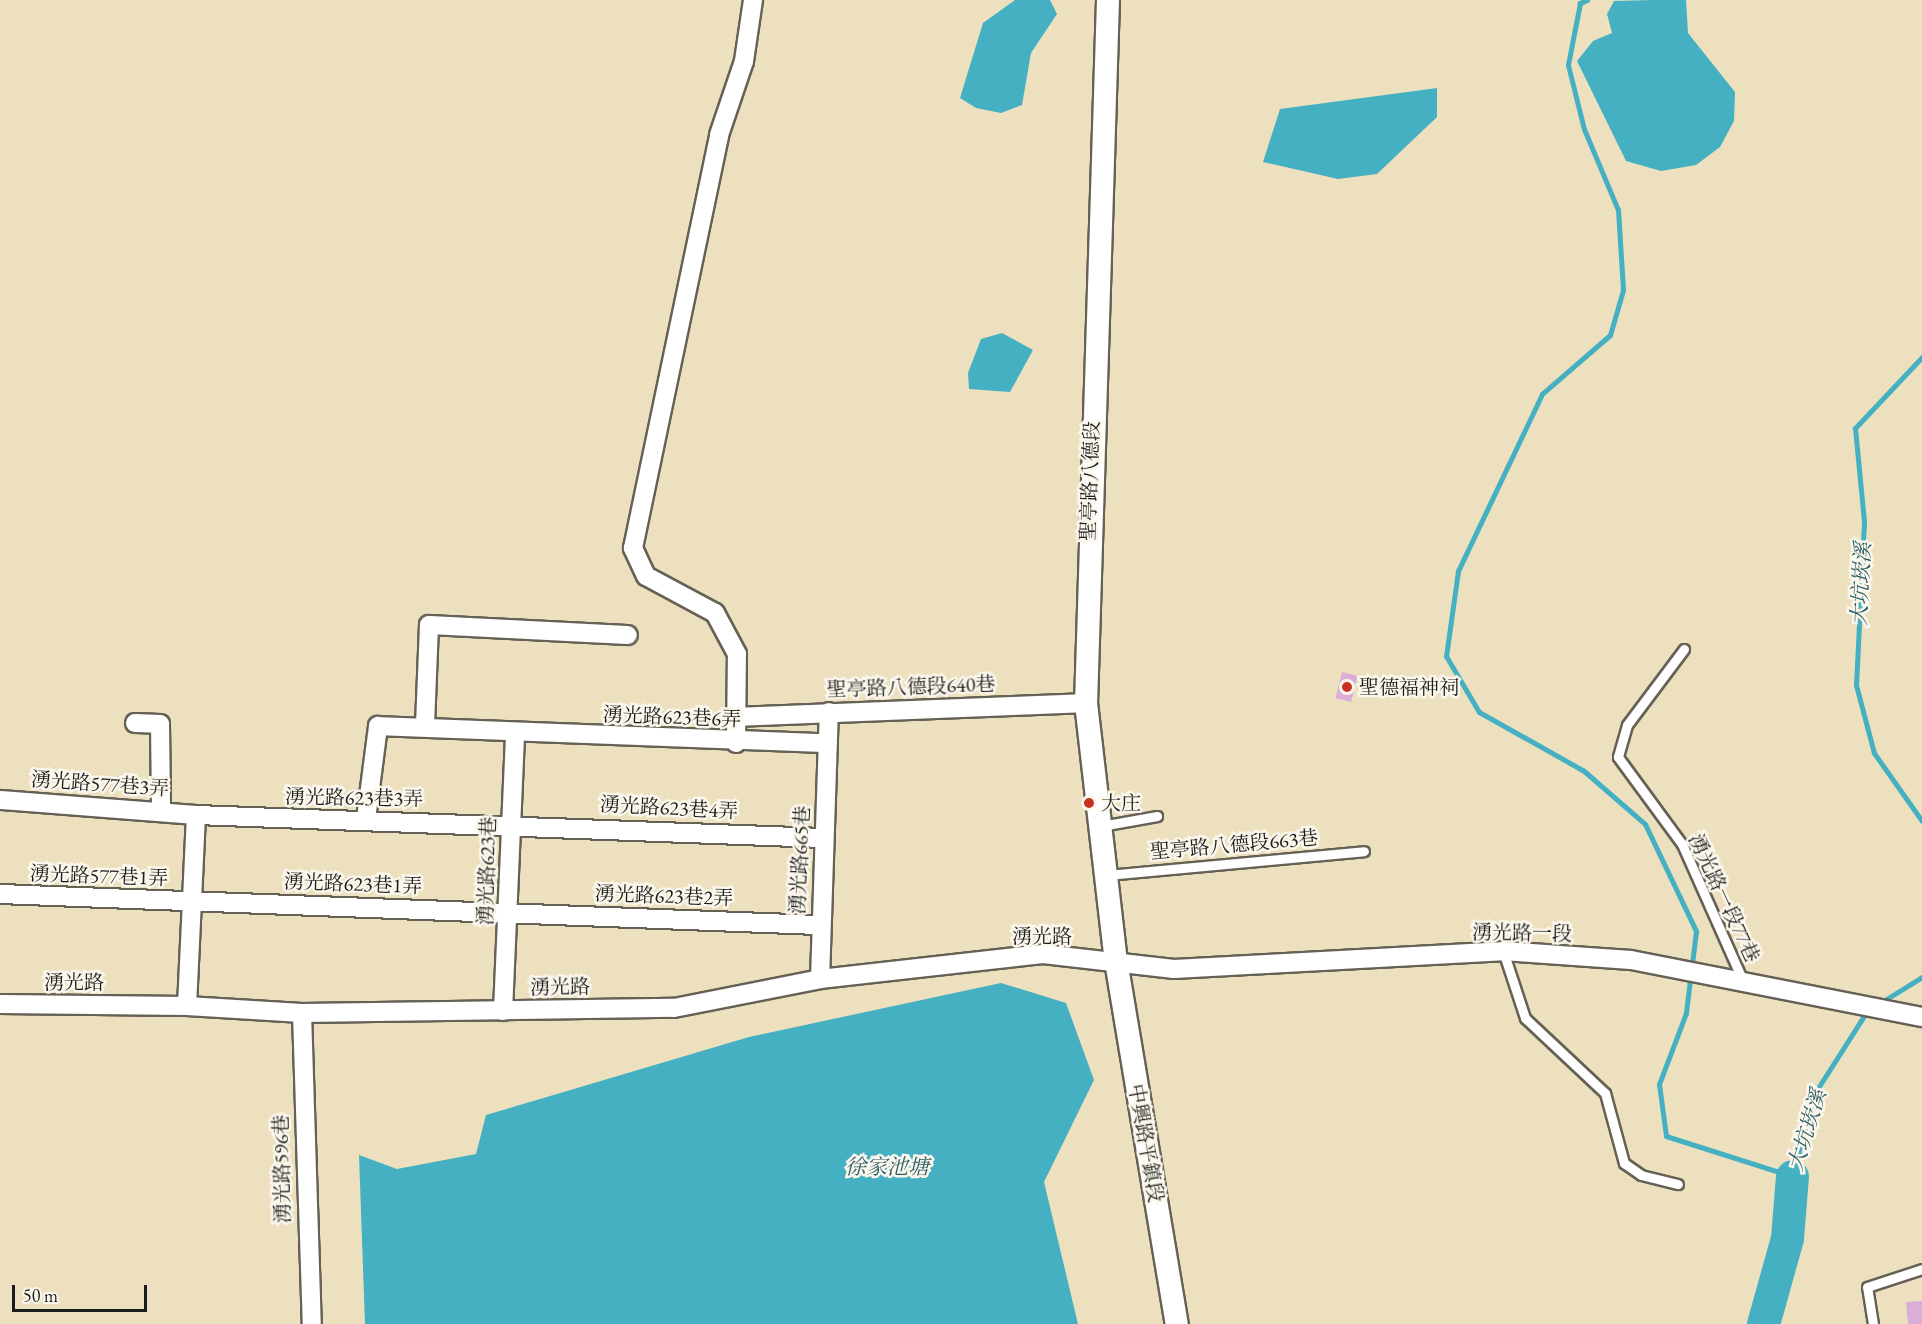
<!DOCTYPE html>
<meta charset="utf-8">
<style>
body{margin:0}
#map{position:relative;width:1922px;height:1324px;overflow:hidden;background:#ede0bf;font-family:"EB Garamond","Noto Serif TC",serif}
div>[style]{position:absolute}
.water>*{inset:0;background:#44b0c2}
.stream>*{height:5px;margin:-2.5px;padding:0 2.5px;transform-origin:2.5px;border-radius:2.5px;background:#44b0c2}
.river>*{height:33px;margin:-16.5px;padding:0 16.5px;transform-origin:16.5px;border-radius:16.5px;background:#44b0c2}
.building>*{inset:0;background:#daaed6;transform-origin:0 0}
.roads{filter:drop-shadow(2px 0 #656155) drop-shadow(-2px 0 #656155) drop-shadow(0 2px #656155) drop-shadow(0 -2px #656155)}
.service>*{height:9px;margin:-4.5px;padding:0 4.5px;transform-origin:4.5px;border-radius:4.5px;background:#fff}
.minor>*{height:18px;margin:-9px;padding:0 9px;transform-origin:9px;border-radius:9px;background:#fff}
.tertiary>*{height:22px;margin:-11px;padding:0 11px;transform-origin:11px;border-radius:11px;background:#fff}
.dots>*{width:16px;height:16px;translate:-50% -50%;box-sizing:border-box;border:3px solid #fbf7ec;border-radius:50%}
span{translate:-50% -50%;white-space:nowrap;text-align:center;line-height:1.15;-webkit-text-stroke:5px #fbf7ec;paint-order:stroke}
.street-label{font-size:20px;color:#1c1c1c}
.poi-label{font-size:20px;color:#1c1c1c}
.left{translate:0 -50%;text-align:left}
.water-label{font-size:21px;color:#2e5f67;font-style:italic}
.scale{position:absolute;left:12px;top:1285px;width:135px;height:27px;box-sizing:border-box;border:3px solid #1c1c1c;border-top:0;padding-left:8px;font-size:18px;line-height:21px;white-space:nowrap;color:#1c1c1c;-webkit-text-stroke:4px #fbf7ec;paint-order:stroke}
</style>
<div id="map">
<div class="water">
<i style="clip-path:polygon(1015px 0,1050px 0,1057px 14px,1031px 53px,1022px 105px,1001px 113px,976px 108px,960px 98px,983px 23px)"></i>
<i style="clip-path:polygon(1653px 0,1686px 0,1688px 33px,1735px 92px,1734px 121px,1720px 147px,1696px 165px,1661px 171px,1626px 161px,1577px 61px,1593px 41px,1612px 33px,1607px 14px,1614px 1px)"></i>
<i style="clip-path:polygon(1437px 88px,1437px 117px,1377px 174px,1338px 179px,1263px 162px,1280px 109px)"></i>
<i style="clip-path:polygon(1002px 333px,1033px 350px,1010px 392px,969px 389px,968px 373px,981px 339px)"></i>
<i style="clip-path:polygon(1001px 983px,1066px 1003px,1094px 1080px,1044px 1182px,1078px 1324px,365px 1324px,359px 1155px,397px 1169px,476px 1154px,486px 1115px,749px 1037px)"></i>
</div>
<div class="stream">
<i style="left:1587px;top:0;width:8px;rotate:157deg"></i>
<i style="left:1580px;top:3px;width:63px;rotate:101deg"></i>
<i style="left:1568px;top:65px;width:66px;rotate:76deg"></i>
<i style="left:1584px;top:129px;width:88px;rotate:67.2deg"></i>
<i style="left:1618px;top:210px;width:80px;rotate:86.4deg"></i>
<i style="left:1623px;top:290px;width:47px;rotate:106.1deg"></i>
<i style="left:1610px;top:335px;width:90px;rotate:139.1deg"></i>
<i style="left:1542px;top:394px;width:196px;rotate:115.4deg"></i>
<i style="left:1458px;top:571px;width:86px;rotate:98deg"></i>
<i style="left:1446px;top:656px;width:65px;rotate:59.5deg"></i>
<i style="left:1479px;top:712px;width:120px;rotate:29.3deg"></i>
<i style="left:1584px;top:771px;width:81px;rotate:41deg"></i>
<i style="left:1645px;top:824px;width:119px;rotate:64.5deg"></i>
<i style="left:1696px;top:931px;width:83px;rotate:97deg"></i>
<i style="left:1686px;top:1013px;width:76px;rotate:110.8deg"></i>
<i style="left:1659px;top:1084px;width:52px;rotate:82.3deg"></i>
<i style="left:1666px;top:1136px;width:132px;rotate:17.6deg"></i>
<i style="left:1792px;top:1176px;width:92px;rotate:-73.5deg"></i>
<i style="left:1818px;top:1088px;width:91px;rotate:-57.5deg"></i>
<i style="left:1922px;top:357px;width:98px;rotate:133.3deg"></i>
<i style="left:1855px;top:428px;width:94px;rotate:84.5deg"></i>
<i style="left:1864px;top:522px;width:163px;rotate:92.8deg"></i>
<i style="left:1856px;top:685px;width:70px;rotate:75.2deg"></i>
<i style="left:1874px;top:753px;width:83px;rotate:54.8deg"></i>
<i style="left:1880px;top:1003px;width:49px;rotate:-31.8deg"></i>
</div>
<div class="river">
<i style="left:1763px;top:1324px;width:89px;rotate:-74.4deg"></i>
<i style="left:1787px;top:1238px;width:62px;rotate:-85.4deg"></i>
</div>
<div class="building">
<i style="left:1342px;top:672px;width:16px;height:27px;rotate:14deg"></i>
<i style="clip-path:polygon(1922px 1301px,1922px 1324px,1908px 1324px,1906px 1302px)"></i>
</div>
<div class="roads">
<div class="service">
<i style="left:1684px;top:649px;width:95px;rotate:126.9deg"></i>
<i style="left:1627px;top:725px;width:33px;rotate:106deg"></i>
<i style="left:1618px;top:757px;width:108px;rotate:53.7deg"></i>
<i style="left:1682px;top:844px;width:150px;rotate:66deg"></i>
<i style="left:1101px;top:826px;width:57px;rotate:-10.1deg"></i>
<i style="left:1107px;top:875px;width:258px;rotate:-5.3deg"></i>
<i style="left:1503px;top:951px;width:71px;rotate:71.8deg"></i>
<i style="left:1525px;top:1018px;width:110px;rotate:43.2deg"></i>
<i style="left:1605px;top:1093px;width:73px;rotate:74.8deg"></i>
<i style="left:1624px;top:1163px;width:21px;rotate:35deg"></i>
<i style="left:1641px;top:1175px;width:38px;rotate:14deg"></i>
<i style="left:1873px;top:1324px;width:37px;rotate:-99deg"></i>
<i style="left:1867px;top:1287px;width:58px;rotate:-18.1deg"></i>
</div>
<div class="minor">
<i style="left:737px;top:717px;width:349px;rotate:-2.3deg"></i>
<i style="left:135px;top:723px;width:25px;rotate:2deg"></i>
<i style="left:160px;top:724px;width:85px;rotate:89.3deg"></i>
<i style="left:425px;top:725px;width:100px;rotate:-87.7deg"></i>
<i style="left:429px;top:625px;width:199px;rotate:2.9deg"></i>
<i style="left:736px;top:743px;width:89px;rotate:-89.4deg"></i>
<i style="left:737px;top:654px;width:47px;rotate:-118.2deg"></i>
<i style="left:715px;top:613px;width:78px;rotate:-151.8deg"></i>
<i style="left:646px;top:576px;width:31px;rotate:-115deg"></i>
<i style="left:633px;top:548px;width:422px;rotate:-78.2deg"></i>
<i style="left:719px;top:135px;width:78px;rotate:-71.3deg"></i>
<i style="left:744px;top:61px;width:62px;rotate:-81.6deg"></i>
<i style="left:0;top:800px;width:197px;rotate:4.4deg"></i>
<i style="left:196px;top:815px;width:628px;rotate:2.1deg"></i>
<i style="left:366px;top:819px;width:94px;rotate:-82.6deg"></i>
<i style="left:378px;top:726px;width:450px;rotate:2.2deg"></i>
<i style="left:0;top:894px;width:820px;rotate:2.17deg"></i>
<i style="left:820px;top:979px;width:267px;rotate:-88.1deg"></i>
<i style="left:0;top:1004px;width:187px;rotate:0.6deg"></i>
<i style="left:187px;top:1006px;width:115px;rotate:3.5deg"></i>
<i style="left:302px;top:1013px;width:372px;rotate:-0.8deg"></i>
<i style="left:674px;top:1008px;width:149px;rotate:-11.2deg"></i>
<i style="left:820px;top:979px;width:224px;rotate:-6.4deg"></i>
<i style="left:1043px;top:954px;width:132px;rotate:6.5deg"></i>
<i style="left:1174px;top:969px;width:329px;rotate:-3.1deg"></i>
<i style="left:1503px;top:951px;width:128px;rotate:4deg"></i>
<i style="left:1631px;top:960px;width:297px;rotate:11.1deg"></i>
<i style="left:187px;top:1006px;width:191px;rotate:-87.3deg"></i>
<i style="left:503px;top:1011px;width:278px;rotate:-87.5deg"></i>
<i style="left:302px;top:1013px;width:311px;rotate:88.2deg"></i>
</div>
<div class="tertiary">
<i style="left:1108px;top:0;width:703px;rotate:91.79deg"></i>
<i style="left:1086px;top:703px;width:260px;rotate:83.4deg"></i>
<i style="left:1116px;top:961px;width:368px;rotate:80.5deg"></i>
</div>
</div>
<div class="dots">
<i style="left:1347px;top:687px;background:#c8321e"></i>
<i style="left:1089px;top:803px;background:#c8321e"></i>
</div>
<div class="street-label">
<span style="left:1090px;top:481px;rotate:-88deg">聖亭路八德段</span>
<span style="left:911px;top:687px;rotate:-2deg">聖亭路八德段640巷</span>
<span style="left:672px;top:717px;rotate:2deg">湧光路623巷6弄</span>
<span style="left:100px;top:784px;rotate:4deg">湧光路577巷3弄</span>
<span style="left:354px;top:798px;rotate:1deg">湧光路623巷3弄</span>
<span style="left:669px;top:808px;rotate:3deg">湧光路623巷4弄</span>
<span style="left:1234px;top:845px;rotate:-5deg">聖亭路八德段663巷</span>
<span style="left:800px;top:860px;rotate:-87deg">湧光路665巷</span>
<span style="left:487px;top:871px;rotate:-88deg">湧光路623巷</span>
<span style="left:99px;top:876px;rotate:2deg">湧光路577巷1弄</span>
<span style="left:353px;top:884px;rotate:2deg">湧光路623巷1弄</span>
<span style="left:664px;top:896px;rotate:2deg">湧光路623巷2弄</span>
<span style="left:1724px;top:898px;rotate:65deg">湧光路一段77巷</span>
<span style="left:1522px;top:933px;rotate:1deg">湧光路一段</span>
<span style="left:1042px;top:936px">湧光路</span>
<span style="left:74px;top:982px">湧光路</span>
<span style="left:560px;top:987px;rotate:-1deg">湧光路</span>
<span style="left:1146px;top:1143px;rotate:80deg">中興路平鎮段</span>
<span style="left:282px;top:1169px;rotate:-91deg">湧光路596巷</span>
</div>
<div class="poi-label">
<span class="left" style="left:1359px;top:687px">聖德福神祠</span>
<span class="left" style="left:1101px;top:803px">大庄</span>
</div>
<div class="water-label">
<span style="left:1861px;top:584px;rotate:-87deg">大坑崁溪</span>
<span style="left:1807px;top:1130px;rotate:-73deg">大坑崁溪</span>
<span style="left:887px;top:1167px">徐家池塘</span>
</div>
<div class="scale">50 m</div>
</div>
